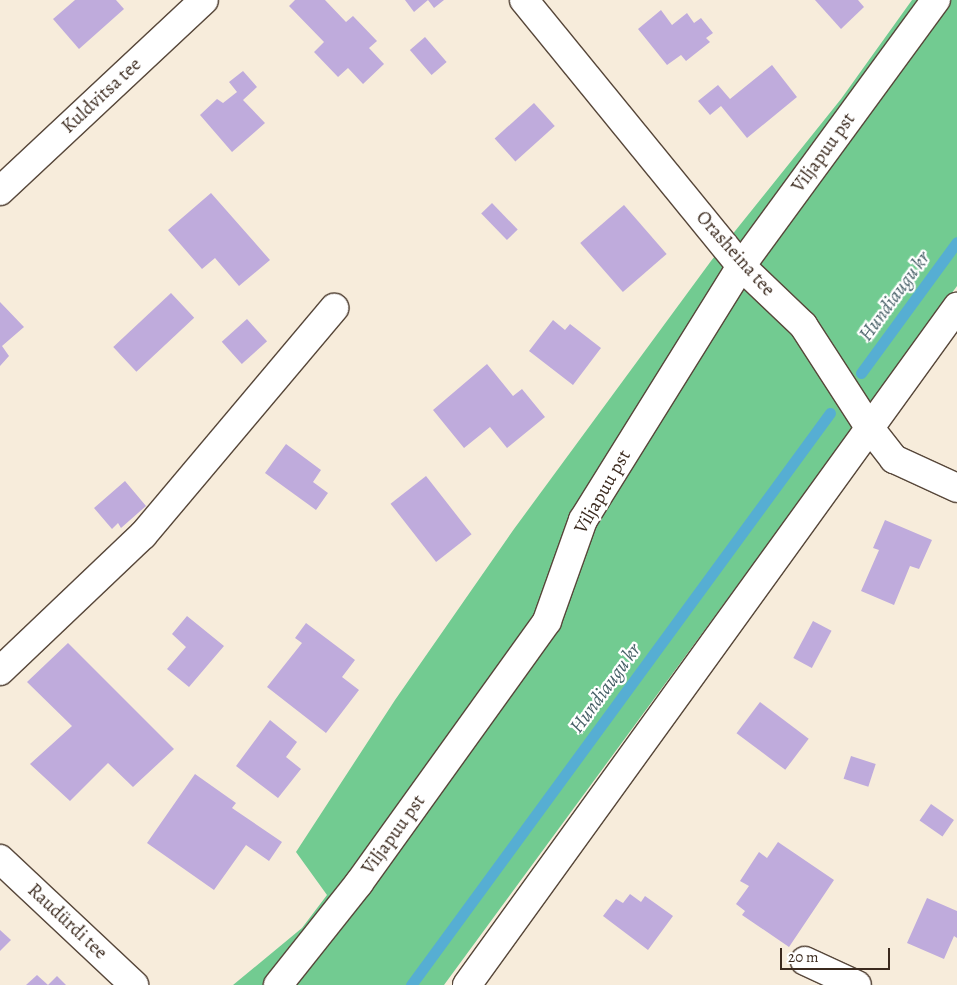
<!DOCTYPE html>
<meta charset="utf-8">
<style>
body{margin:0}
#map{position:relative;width:957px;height:985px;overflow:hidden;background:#f7ecdb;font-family:Alegreya,serif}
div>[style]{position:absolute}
.green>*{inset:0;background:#72cb91}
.stream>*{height:11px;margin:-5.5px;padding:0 5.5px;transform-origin:5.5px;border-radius:5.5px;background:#56aed3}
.building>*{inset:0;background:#bfabdc;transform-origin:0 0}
.roads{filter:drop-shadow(1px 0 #57473a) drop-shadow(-1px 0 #57473a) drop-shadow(0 1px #57473a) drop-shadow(0 -1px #57473a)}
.street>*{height:28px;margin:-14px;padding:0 14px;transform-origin:14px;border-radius:14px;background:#fff}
span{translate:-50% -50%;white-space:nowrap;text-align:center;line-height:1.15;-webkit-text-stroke:4.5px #fff;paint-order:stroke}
.street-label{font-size:19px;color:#3b2a1e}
.water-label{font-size:20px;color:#465f66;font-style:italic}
.scale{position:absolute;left:780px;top:948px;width:110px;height:22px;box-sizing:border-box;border:2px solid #3b2a1e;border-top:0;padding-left:6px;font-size:15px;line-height:18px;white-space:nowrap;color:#3b2a1e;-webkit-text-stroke:4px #fff;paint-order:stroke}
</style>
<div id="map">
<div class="green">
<i style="clip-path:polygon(912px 0,957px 0,957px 286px,444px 985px,233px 985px,302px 928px,327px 895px,296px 852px,395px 700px,514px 529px,711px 261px,841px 99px)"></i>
</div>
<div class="stream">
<i style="left:861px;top:373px;width:162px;rotate:-53.8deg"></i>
<i style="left:411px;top:985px;width:709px;rotate:-53.78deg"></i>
</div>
<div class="building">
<i style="clip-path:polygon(75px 0,116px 0,124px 9px,79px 49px,53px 19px)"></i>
<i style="clip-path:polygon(295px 0,325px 0,346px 22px,353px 16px,377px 41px,369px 48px,384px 64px,363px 84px,348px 68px,338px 77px,314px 52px,324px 42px,289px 6px)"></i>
<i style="clip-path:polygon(405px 0,444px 0,434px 8px,428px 0,414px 12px)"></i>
<i style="clip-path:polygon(815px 0,858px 0,864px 7px,841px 29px)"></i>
<i style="clip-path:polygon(661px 10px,672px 25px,687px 13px,694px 23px,701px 18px,713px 33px,706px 38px,710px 42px,686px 61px,681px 55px,667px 65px,638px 29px)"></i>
<i style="left:425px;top:37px;width:33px;height:20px;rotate:49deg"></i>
<i style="clip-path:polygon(772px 65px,797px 97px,747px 138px,721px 106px,710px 115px,698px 101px,718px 85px,730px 99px)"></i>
<i style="clip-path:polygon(243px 71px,257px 87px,243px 100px,265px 123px,232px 152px,200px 115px,217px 99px,223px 103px,237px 92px,229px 82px)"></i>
<i style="left:534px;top:103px;width:31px;height:53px;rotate:48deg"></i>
<i style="clip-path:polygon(211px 193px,270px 260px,239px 286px,215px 258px,202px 269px,168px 230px)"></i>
<i style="left:492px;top:203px;width:37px;height:15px;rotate:46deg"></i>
<i style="left:624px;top:205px;width:65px;height:58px;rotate:49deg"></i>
<i style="left:171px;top:293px;width:34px;height:79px;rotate:47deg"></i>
<i style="clip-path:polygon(0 302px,24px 327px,2px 346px,9px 356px,0 366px)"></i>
<i style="left:247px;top:319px;width:30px;height:34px;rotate:48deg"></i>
<i style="clip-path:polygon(553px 320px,565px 330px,570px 324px,601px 348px,573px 385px,529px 351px)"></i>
<i style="clip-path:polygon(487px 364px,513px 396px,522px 389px,545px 417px,507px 448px,490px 427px,464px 448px,433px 410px)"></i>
<i style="clip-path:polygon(286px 444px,321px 470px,313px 482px,328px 493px,316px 510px,265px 473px)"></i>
<i style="left:426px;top:476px;width:74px;height:45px;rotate:52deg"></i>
<i style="clip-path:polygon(125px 481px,146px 506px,121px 528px,118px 523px,112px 529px,94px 508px)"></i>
<i style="clip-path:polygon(885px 520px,932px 540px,919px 569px,910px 566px,894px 605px,861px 591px,879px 550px,873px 548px)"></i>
<i style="clip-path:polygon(187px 616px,224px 646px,189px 687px,167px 669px,186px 647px,172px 634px)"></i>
<i style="left:813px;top:621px;width:21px;height:42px;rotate:28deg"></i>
<i style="clip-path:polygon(306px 623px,355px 660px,342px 677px,359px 690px,326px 733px,267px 687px,302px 643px,295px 638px)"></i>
<i style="clip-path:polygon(68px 643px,174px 749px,133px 787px,108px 763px,70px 801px,30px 764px,72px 726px,27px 682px)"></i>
<i style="left:760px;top:702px;width:61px;height:39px;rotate:37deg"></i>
<i style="clip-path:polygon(270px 720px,297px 742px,286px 757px,301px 769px,278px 798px,236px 766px)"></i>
<i style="left:851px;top:756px;width:26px;height:24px;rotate:18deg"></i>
<i style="clip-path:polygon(195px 774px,236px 803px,232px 808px,282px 842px,269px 861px,246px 845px,214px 890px,147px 843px)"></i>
<i style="left:931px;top:804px;width:28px;height:20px;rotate:35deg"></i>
<i style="clip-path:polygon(778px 842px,834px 880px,789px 947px,742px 915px,745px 911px,736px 904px,749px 886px,740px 881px,759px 852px,767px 858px)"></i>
<i style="clip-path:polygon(630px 894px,641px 902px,645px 896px,673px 916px,648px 950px,603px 916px,616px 899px,623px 903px)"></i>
<i style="clip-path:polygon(927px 898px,957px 911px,957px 938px,954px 936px,944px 959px,907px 943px)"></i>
<i style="clip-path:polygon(0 930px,11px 940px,0 951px)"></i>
<i style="clip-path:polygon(37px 975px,48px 985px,26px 985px)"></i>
<i style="clip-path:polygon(57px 976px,66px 985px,48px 985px)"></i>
</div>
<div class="roads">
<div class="street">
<i style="left:524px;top:0;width:343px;rotate:50.8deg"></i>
<i style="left:741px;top:266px;width:86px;rotate:43.6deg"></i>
<i style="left:803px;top:325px;width:121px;rotate:57.1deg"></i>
<i style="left:869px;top:427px;width:41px;rotate:52deg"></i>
<i style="left:894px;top:459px;width:69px;rotate:24.7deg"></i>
<i style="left:0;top:191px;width:279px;rotate:-43.1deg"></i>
<i style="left:0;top:671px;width:197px;rotate:-43.6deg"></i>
<i style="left:143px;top:535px;width:297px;rotate:-49.9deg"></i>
<i style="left:0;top:859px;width:184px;rotate:43.2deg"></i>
<i style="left:805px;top:961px;width:57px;rotate:24.8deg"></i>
<i style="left:278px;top:985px;width:130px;rotate:-51.5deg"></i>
<i style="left:359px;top:883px;width:322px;rotate:-54.3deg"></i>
<i style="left:547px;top:621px;width:107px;rotate:-70.4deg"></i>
<i style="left:583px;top:520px;width:299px;rotate:-58.1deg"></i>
<i style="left:741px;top:266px;width:330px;rotate:-53.8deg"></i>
<i style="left:467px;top:985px;width:837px;rotate:-54.14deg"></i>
</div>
</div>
<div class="street-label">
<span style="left:102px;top:96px;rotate:-43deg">Kuldvitsa tee</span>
<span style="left:824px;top:153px;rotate:-54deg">Viljapuu pst</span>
<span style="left:735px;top:254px;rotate:48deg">Orasheina tee</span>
<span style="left:603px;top:492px;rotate:-60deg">Viljapuu pst</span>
<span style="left:394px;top:835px;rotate:-54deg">Viljapuu pst</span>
<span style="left:67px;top:922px;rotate:43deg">Raudürdi tee</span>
</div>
<div class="water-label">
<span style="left:894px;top:296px;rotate:-54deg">Hundiaugu kr</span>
<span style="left:605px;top:688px;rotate:-54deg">Hundiaugu kr</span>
</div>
<div class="scale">20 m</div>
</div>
